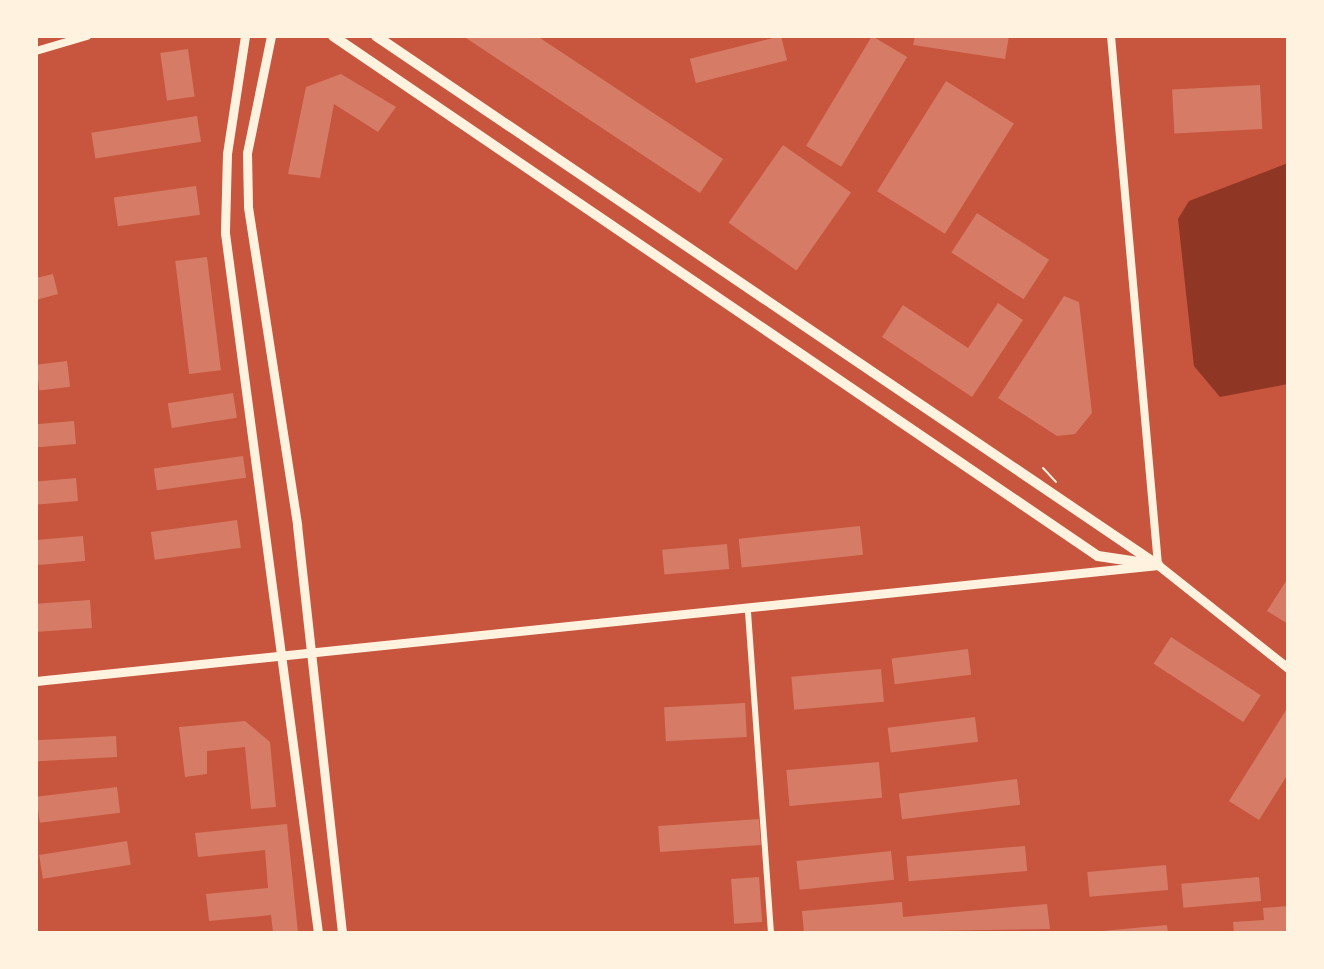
<!DOCTYPE html>
<style>
body{margin:0}
#map{position:relative;width:1324px;height:969px;overflow:hidden;background:#c8553d;font-family:"Source Serif 4",serif}
div>[style]{position:absolute}
.water>*{inset:0;background:#8f3625}
.building>*{inset:0;background:#d67c66;transform-origin:0 0}
.path>*{height:2px;margin:-1px;padding:0 1px;transform-origin:1px;border-radius:1px;background:#fff3e0}
.minor>*{height:6px;margin:-3px;padding:0 3px;transform-origin:3px;border-radius:3px;background:#fff3e0}
.tertiary>*{height:8px;margin:-4px;padding:0 4px;transform-origin:4px;border-radius:4px;background:#fff3e0}
.secondary>*{height:9px;margin:-4.5px;padding:0 4.5px;transform-origin:4.5px;border-radius:4.5px;background:#fff3e0}
.primary>*{height:10px;margin:-5px;padding:0 5px;transform-origin:5px;border-radius:5px;background:#fff3e0}
span{translate:-50% -50%;white-space:nowrap;text-align:center;line-height:1.15;-webkit-text-stroke:6px #fff3e0;paint-order:stroke}
.frame{position:absolute;inset:0;border:38px solid #fff3e0;pointer-events:none}
</style>
<div id="map">
<div class="water">
<i style="clip-path:polygon(1288px 163px,1288px 384px,1220px 397px,1194px 366px,1178px 219px,1189px 201px)"></i>
</div>
<div class="building">
<i style="clip-path:polygon(463px 36px,537px 36px,723px 159px,700px 193px)"></i>
<i style="left:781px;top:36px;width:25px;height:94px;rotate:76deg"></i>
<i style="left:872px;top:36px;width:41px;height:128px;rotate:31deg"></i>
<i style="clip-path:polygon(915px 36px,1009px 36px,1005px 59px,913px 45px)"></i>
<i style="left:188px;top:49px;width:48px;height:28px;rotate:82deg"></i>
<i style="clip-path:polygon(341px 74px,396px 107px,378px 132px,334px 104px,320px 178px,288px 174px,306px 87px)"></i>
<i style="left:946px;top:81px;width:80px;height:130px;rotate:32deg"></i>
<i style="left:1260px;top:85px;width:44px;height:88px;rotate:87deg"></i>
<i style="left:197px;top:116px;width:26px;height:107px;rotate:81deg"></i>
<i style="left:783px;top:145px;width:83px;height:95px;rotate:35deg"></i>
<i style="left:196px;top:186px;width:29px;height:83px;rotate:82deg"></i>
<i style="left:977px;top:213px;width:86px;height:47px;rotate:33deg"></i>
<i style="left:207px;top:257px;width:114px;height:32px;rotate:83deg"></i>
<i style="clip-path:polygon(53px 274px,58px 294px,36px 300px,36px 278px)"></i>
<i style="clip-path:polygon(1064px 296px,1079px 302px,1092px 413px,1075px 434px,1057px 436px,998px 398px)"></i>
<i style="clip-path:polygon(998px 303px,1023px 320px,972px 397px,882px 337px,903px 305px,968px 348px)"></i>
<i style="left:67px;top:361px;width:26px;height:31px;rotate:83deg"></i>
<i style="left:233px;top:393px;width:25px;height:66px;rotate:81deg"></i>
<i style="left:74px;top:421px;width:23px;height:38px;rotate:85deg"></i>
<i style="left:243px;top:456px;width:22px;height:90px;rotate:82deg"></i>
<i style="left:76px;top:478px;width:23px;height:40px;rotate:85deg"></i>
<i style="left:237px;top:520px;width:28px;height:87px;rotate:82deg"></i>
<i style="left:860px;top:526px;width:29px;height:122px;rotate:84deg"></i>
<i style="left:83px;top:536px;width:25px;height:47px;rotate:85deg"></i>
<i style="left:727px;top:544px;width:25px;height:65px;rotate:85deg"></i>
<i style="clip-path:polygon(1288px 578px,1288px 624px,1267px 611px)"></i>
<i style="left:90px;top:600px;width:28px;height:54px;rotate:86deg"></i>
<i style="left:1171px;top:637px;width:107px;height:32px;rotate:33deg"></i>
<i style="left:968px;top:649px;width:26px;height:77px;rotate:83deg"></i>
<i style="left:881px;top:669px;width:33px;height:90px;rotate:85deg"></i>
<i style="left:745px;top:703px;width:34px;height:81px;rotate:87deg"></i>
<i style="clip-path:polygon(1288px 707px,1288px 774px,1259px 820px,1229px 801px)"></i>
<i style="left:975px;top:717px;width:25px;height:88px;rotate:83deg"></i>
<i style="clip-path:polygon(245px 721px,270px 742px,276px 807px,251px 809px,245px 747px,207px 751px,207px 774px,185px 777px,179px 727px)"></i>
<i style="left:116px;top:736px;width:21px;height:80px;rotate:87deg"></i>
<i style="left:879px;top:762px;width:36px;height:93px;rotate:85deg"></i>
<i style="left:1017px;top:779px;width:26px;height:119px;rotate:83deg"></i>
<i style="left:117px;top:787px;width:26px;height:81px;rotate:83deg"></i>
<i style="left:759px;top:819px;width:26px;height:101px;rotate:86deg"></i>
<i style="clip-path:polygon(287px 824px,298px 933px,273px 933px,271px 915px,209px 921px,206px 894px,268px 888px,265px 850px,198px 857px,195px 833px)"></i>
<i style="left:127px;top:841px;width:24px;height:89px;rotate:81deg"></i>
<i style="left:1025px;top:846px;width:25px;height:119px;rotate:85deg"></i>
<i style="left:891px;top:851px;width:29px;height:95px;rotate:84deg"></i>
<i style="left:1166px;top:865px;width:25px;height:79px;rotate:85deg"></i>
<i style="left:759px;top:877px;width:45px;height:28px;rotate:86deg"></i>
<i style="left:1259px;top:877px;width:24px;height:78px;rotate:85deg"></i>
<i style="clip-path:polygon(902px 902px,903px 917px,1047px 904px,1050px 929px,804px 933px,802px 911px)"></i>
<i style="clip-path:polygon(1288px 906px,1288px 933px,1234px 933px,1233px 922px,1264px 920px,1263px 908px)"></i>
<i style="clip-path:polygon(1167px 925px,1168px 933px,1102px 933px,1102px 931px)"></i>
</div>
<div class="path">
<i style="left:1043px;top:468px;width:19px;rotate:47deg"></i>
</div>
<div class="minor">
<i style="left:748px;top:612px;width:322px;rotate:85.9deg"></i>
</div>
<div class="tertiary">
<i style="left:1111px;top:36px;width:531px;rotate:84.92deg"></i>
<i style="left:36px;top:51px;width:53px;rotate:-16.4deg"></i>
</div>
<div class="secondary">
<i style="left:245px;top:36px;width:119px;rotate:98.7deg"></i>
<i style="left:227px;top:154px;width:79px;rotate:91.5deg"></i>
<i style="left:225px;top:233px;width:706px;rotate:82.43deg"></i>
<i style="left:271px;top:36px;width:119px;rotate:101.6deg"></i>
<i style="left:247px;top:153px;width:54px;rotate:88.9deg"></i>
<i style="left:248px;top:207px;width:322px;rotate:81.2deg"></i>
<i style="left:297px;top:525px;width:410px;rotate:83.7deg"></i>
<i style="left:36px;top:681px;width:1128px;rotate:-5.9deg"></i>
<i style="left:1158px;top:565px;width:166px;rotate:38.4deg"></i>
</div>
<div class="primary">
<i style="left:333px;top:36px;width:925px;rotate:34.21deg"></i>
<i style="left:1098px;top:556px;width:61px;rotate:8.5deg"></i>
<i style="left:376px;top:36px;width:942px;rotate:34.09deg"></i>
</div>
<div class="frame"></div>
</div>
